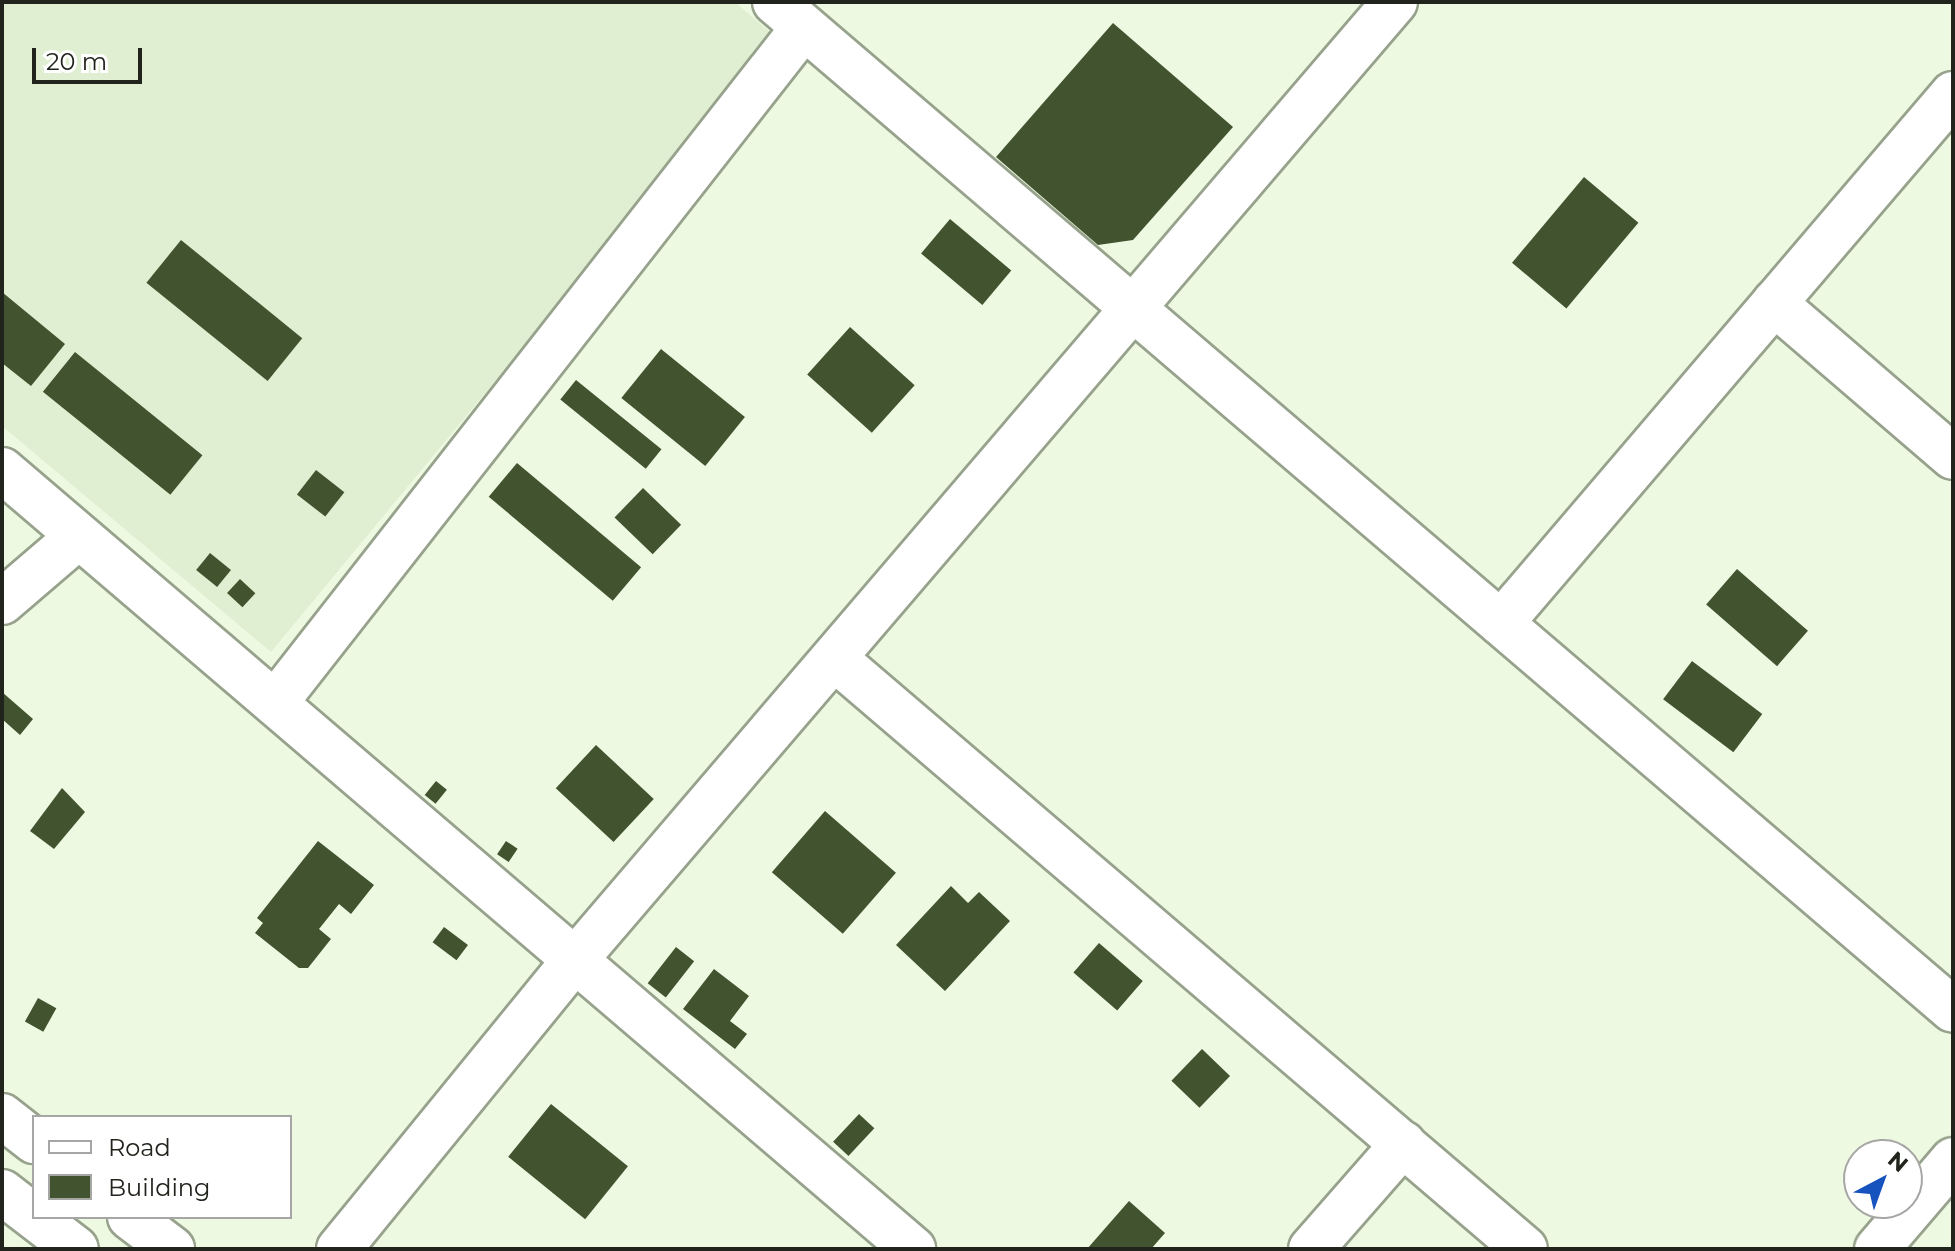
<!DOCTYPE html>
<style>
body{margin:0}
#map{position:relative;width:1955px;height:1251px;overflow:hidden;background:#eef9e2;font-family:Montserrat,sans-serif}
div>[style]{position:absolute}
.built>*{inset:0;background:#e0efd1}
.building>*{inset:0;background:#42532f;transform-origin:0 0}
.roads{filter:drop-shadow(2px 0 #97a28c) drop-shadow(-2px 0 #97a28c) drop-shadow(0 2px #97a28c) drop-shadow(0 -2px #97a28c)}
.minor>*{height:44px;margin:-22px;padding:0 22px;transform-origin:22px;border-radius:22px;background:#fff}
.major>*{height:44px;margin:-22px;padding:0 22px;transform-origin:22px;border-radius:22px;background:#fff}
span{translate:-50% -50%;white-space:nowrap;text-align:center;line-height:1.15;-webkit-text-stroke:8px #fff;paint-order:stroke}
.frame{position:absolute;inset:0;border:4px solid #20241c;pointer-events:none}
.legend{position:absolute;left:32px;top:1115px;width:260px;height:104px;box-sizing:border-box;background:#fff;border:2px solid #a6a7a4;margin:0;padding:10px 14px;list-style:none;font-size:24px;color:#20241c}
.legend li{display:flex;align-items:center;gap:16px;height:40px}
.legend b{width:40px;border:2px solid #a6a7a4}
.north{position:absolute;left:1843px;top:1139px;width:80px;height:80px;box-sizing:border-box;background:#fff;border:2px solid #a6a7a4;border-radius:50%;rotate:41deg;font-size:22px;font-weight:700;line-height:32px;text-align:center;color:#20241c}
.north::after{content:'';display:block;margin:auto;width:28px;height:36px;background:#1753bf;clip-path:polygon(50% 0,100% 100%,50% 72%,0 100%)}
.scale{position:absolute;left:32px;top:48px;width:110px;height:36px;box-sizing:border-box;border:4px solid #20241c;border-top:0;padding-left:10px;font-size:24px;line-height:28px;white-space:nowrap;color:#20241c;-webkit-text-stroke:6px #fff;paint-order:stroke}
</style>
<div id="map">
<div class="built">
<i style="clip-path:polygon(2px 2px,735px 2px,778px 39px,271px 652px,2px 426px)"></i>
</div>
<div class="building">
<i style="clip-path:polygon(1113px 23px,1233px 127px,1133px 240px,1098px 245px,996px 157px)"></i>
<i style="left:1584px;top:177px;width:71px;height:112px;rotate:40deg"></i>
<i style="left:950px;top:219px;width:80px;height:45px;rotate:40deg"></i>
<i style="left:181px;top:240px;width:156px;height:55px;rotate:39deg"></i>
<i style="clip-path:polygon(2px 292px,65px 344px,31px 386px,2px 363px)"></i>
<i style="left:850px;top:327px;width:87px;height:64px;rotate:42deg"></i>
<i style="left:661px;top:349px;width:108px;height:63px;rotate:39deg"></i>
<i style="left:75px;top:352px;width:164px;height:51px;rotate:39deg"></i>
<i style="left:576px;top:380px;width:110px;height:25px;rotate:39deg"></i>
<i style="left:517px;top:463px;width:162px;height:44px;rotate:40deg"></i>
<i style="left:316px;top:470px;width:36px;height:31px;rotate:38deg"></i>
<i style="left:643px;top:488px;width:53px;height:41px;rotate:44deg"></i>
<i style="left:210px;top:553px;width:27px;height:22px;rotate:39deg"></i>
<i style="left:1737px;top:569px;width:94px;height:47px;rotate:41deg"></i>
<i style="left:240px;top:579px;width:21px;height:19px;rotate:43deg"></i>
<i style="left:1692px;top:661px;width:88px;height:48px;rotate:37deg"></i>
<i style="clip-path:polygon(2px 692px,33px 719px,20px 735px,2px 719px)"></i>
<i style="left:596px;top:745px;width:79px;height:59px;rotate:43deg"></i>
<i style="left:436px;top:781px;width:14px;height:18px;rotate:39deg"></i>
<i style="clip-path:polygon(62px 788px,85px 812px,54px 849px,30px 831px)"></i>
<i style="left:825px;top:811px;width:94px;height:81px;rotate:41deg"></i>
<i style="clip-path:polygon(318px 841px,374px 885px,351px 914px,339px 904px,319px 929px,331px 939px,308px 968px,299px 968px,255px 933px,263px 923px,257px 918px)"></i>
<i style="left:506px;top:841px;width:14px;height:16px;rotate:34deg"></i>
<i style="clip-path:polygon(951px 886px,968px 903px,979px 892px,1010px 921px,945px 991px,896px 945px)"></i>
<i style="left:444px;top:927px;width:30px;height:19px;rotate:37deg"></i>
<i style="left:1099px;top:943px;width:58px;height:39px;rotate:41deg"></i>
<i style="left:676px;top:947px;width:23px;height:46px;rotate:38deg"></i>
<i style="clip-path:polygon(714px 969px,749px 996px,730px 1021px,747px 1034px,735px 1049px,683px 1009px)"></i>
<i style="left:38px;top:998px;width:21px;height:27px;rotate:29deg"></i>
<i style="left:1202px;top:1049px;width:39px;height:44px;rotate:44deg"></i>
<i style="left:551px;top:1104px;width:99px;height:68px;rotate:39deg"></i>
<i style="left:859px;top:1114px;width:21px;height:38px;rotate:43deg"></i>
<i style="clip-path:polygon(1129px 1201px,1165px 1233px,1151px 1249px,1087px 1249px)"></i>
</div>
<div class="roads">
<div class="minor">
<i style="left:775px;top:2px;width:1550px;rotate:40.55deg"></i>
<i style="left:1774px;top:303px;width:236px;rotate:40.7deg"></i>
<i style="left:2px;top:470px;width:1199px;rotate:40.53deg"></i>
<i style="left:2px;top:602px;width:101px;rotate:-40.6deg"></i>
<i style="left:1501px;top:623px;width:696px;rotate:-49.49deg"></i>
<i style="left:834px;top:658px;width:909px;rotate:40.54deg"></i>
<i style="left:275px;top:703px;width:858px;rotate:-51.96deg"></i>
<i style="left:339px;top:1249px;width:373px;rotate:-50.8deg"></i>
<i style="left:575px;top:960px;width:1261px;rotate:-49.44deg"></i>
<i style="left:1311px;top:1249px;width:140px;rotate:-48.8deg"></i>
<i style="left:1877px;top:1249px;width:117px;rotate:-49.5deg"></i>
</div>
<div class="major">
<i style="left:2px;top:1116px;width:41px;rotate:38deg"></i>
<i style="left:2px;top:1192px;width:93px;rotate:37.6deg"></i>
<i style="left:130px;top:1217px;width:53px;rotate:37.3deg"></i>
</div>
</div>
<div class="frame"></div>
<ul class="legend">
<li><b style="height:10px;background:#fff"></b>Road</li>
<li><b style="height:22px;background:#42532f"></b>Building</li>
</ul>
<div class="north">N</div>
<div class="scale">20 m</div>
</div>
